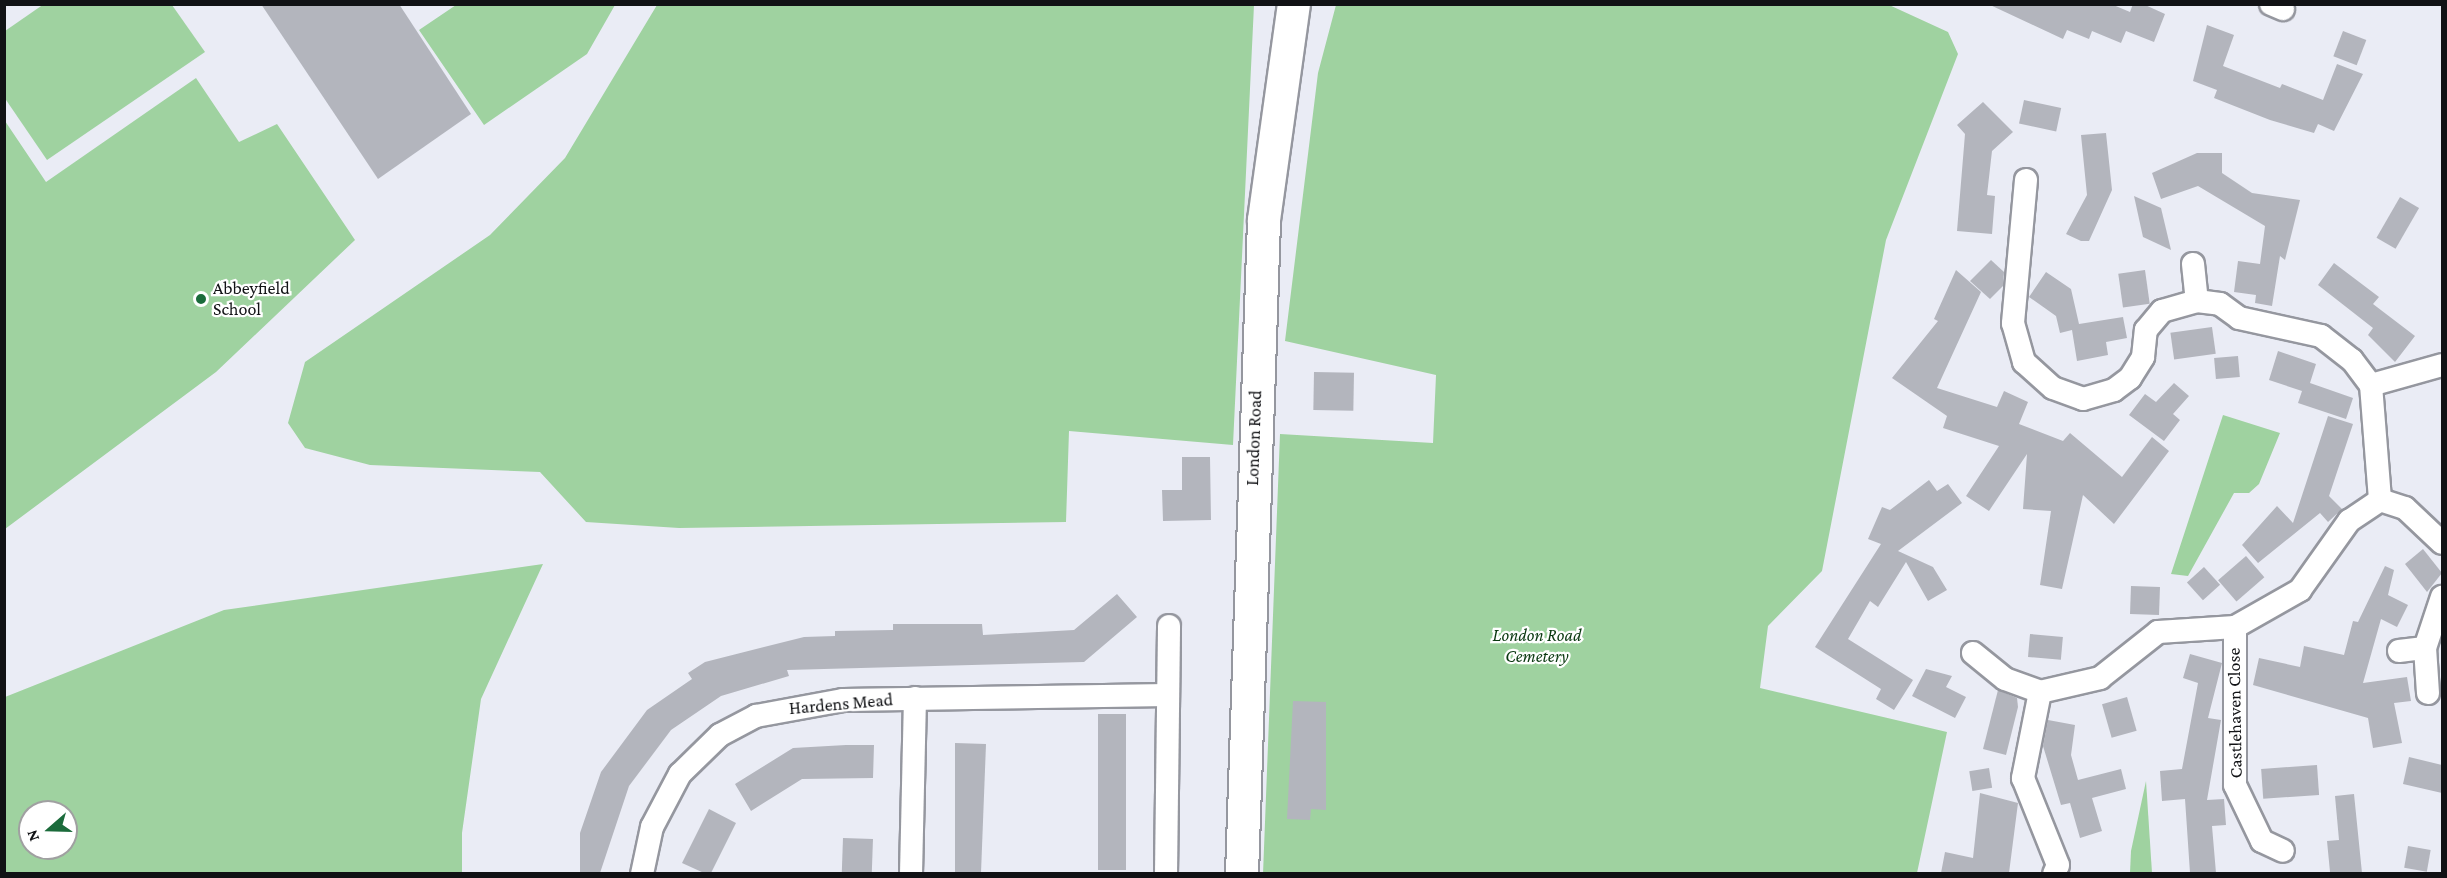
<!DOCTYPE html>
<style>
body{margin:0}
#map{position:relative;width:2447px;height:878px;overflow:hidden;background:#eaecf5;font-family:"Crimson Pro",serif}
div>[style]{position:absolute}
.green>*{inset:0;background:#9fd2a0}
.building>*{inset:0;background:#b3b5bd;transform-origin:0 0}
.roads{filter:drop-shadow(2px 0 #95979f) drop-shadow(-2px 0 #95979f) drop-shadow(0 2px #95979f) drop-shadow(0 -2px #95979f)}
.street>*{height:22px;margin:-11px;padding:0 11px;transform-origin:11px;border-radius:11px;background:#fff}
.secondary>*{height:32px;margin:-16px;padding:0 16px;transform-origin:16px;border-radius:16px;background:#fff}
.dots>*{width:16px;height:16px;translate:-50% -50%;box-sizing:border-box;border:3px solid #fff;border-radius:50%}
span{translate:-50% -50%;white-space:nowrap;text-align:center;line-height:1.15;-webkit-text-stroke:4.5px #fff;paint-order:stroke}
.poi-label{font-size:18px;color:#111215}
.left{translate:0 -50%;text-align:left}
.street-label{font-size:18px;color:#111215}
.park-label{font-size:18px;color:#09380f;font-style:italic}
.frame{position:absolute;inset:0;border:6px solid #111215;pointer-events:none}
.north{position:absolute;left:18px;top:800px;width:60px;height:60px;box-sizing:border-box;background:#fff;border:2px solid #a0a0a1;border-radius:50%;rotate:250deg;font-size:16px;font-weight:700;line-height:24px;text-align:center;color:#111215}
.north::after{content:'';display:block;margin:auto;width:21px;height:27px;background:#1b6b3b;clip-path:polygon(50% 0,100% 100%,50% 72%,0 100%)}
</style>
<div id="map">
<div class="green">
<i style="clip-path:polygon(44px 4px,172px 5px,205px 52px,47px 160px,4px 97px,5px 31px)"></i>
<i style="clip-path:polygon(1887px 4px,1948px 32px,1958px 54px,1886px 240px,1822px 571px,1768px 626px,1760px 688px,1947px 732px,1917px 873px,1263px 874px,1280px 434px,1433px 443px,1436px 375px,1285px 341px,1318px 73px,1336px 5px)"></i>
<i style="clip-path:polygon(456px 5px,456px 4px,615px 5px,587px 54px,484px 125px,419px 30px)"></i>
<i style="clip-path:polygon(657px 5px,1254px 5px,1233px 445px,1069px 431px,1066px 522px,679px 528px,586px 522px,540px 472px,370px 465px,305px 448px,288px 423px,305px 362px,490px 235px,565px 158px)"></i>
<i style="clip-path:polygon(196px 78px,239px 142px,277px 124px,355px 240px,216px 372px,5px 529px,5px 121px,46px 182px)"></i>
<i style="clip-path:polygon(2223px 415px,2280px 433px,2259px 484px,2249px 493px,2234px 493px,2188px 576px,2171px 574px)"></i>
<i style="clip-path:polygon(evenodd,543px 564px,481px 699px,462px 833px,462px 873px,5px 873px,5px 697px,224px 610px,543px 564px,30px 812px,66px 812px,66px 848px,30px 848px,30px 812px)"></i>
<i style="clip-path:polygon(2146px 781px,2152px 873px,2130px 873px,2131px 851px)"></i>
</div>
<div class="building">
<i style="clip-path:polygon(261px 4px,399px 4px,471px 114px,378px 179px)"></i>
<i style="clip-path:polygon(1988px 4px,2111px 4px,2130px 12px,2133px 4px,2143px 4px,2165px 14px,2154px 42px,2126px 31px,2121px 43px,2092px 31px,2089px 39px,2067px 30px,2063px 39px)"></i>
<i style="clip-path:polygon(2207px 25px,2234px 35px,2223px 66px,2280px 88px,2282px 84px,2323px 100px,2337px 64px,2363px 74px,2334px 131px,2318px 124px,2314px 133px,2270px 120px,2214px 98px,2217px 90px,2193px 81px)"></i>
<i style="left:2343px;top:31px;width:25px;height:27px;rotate:21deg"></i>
<i style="left:2024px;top:100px;width:38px;height:24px;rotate:12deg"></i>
<i style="clip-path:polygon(1983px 102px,2013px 132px,1992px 151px,1987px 195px,1995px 196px,1992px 234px,1957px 231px,1965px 134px,1957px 125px)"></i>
<i style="clip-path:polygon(2106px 133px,2112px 190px,2089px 241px,2081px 241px,2066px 234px,2087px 195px,2081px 135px)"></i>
<i style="clip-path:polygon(2197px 153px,2222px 153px,2222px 173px,2252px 193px,2300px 200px,2285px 260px,2280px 256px,2272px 306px,2255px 303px,2256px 295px,2234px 292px,2238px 261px,2260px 264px,2265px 226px,2198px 186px,2161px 199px,2152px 173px)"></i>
<i style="clip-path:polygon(2134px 196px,2161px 208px,2171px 250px,2143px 237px)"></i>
<i style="left:2400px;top:197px;width:22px;height:47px;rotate:30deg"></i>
<i style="clip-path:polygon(1991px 260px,2004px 272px,2003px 286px,1990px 299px,1970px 281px)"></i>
<i style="clip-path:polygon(2334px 263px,2379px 297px,2373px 304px,2415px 336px,2395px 362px,2368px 335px,2373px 328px,2318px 285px)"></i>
<i style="clip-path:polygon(1956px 270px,1981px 292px,1937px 388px,1997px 407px,2004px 391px,2028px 402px,2019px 424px,2063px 441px,2070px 433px,2122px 477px,2152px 437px,2169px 451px,2114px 524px,2083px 495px,2062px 589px,2040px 585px,2051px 511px,2023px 509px,2027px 454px,1989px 511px,1966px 496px,1999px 446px,1943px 428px,1947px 416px,1892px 378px,1938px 321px,1934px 319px)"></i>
<i style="left:2145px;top:270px;width:34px;height:27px;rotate:82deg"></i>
<i style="clip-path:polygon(2046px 272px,2071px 289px,2079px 324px,2123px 317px,2127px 338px,2106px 342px,2108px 355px,2077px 361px,2072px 330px,2060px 333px,2056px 316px,2029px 297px)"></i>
<i style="left:2212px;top:327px;width:27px;height:42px;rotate:82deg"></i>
<i style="clip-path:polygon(2278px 351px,2316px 364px,2310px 383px,2353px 398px,2346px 419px,2298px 403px,2302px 391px,2269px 380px)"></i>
<i style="left:2238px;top:356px;width:21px;height:24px;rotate:85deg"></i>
<i style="left:1314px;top:372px;width:40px;height:38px;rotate:1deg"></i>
<i style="clip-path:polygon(2174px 383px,2189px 396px,2173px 414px,2180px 420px,2164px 441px,2129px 415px,2145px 394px,2156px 402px)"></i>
<i style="clip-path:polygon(2328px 416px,2353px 424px,2329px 496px,2342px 509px,2328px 522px,2320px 513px,2258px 563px,2242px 545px,2277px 506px,2293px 523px)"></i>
<i style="clip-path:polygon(1182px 457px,1210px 457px,1211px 520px,1163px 521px,1162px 490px,1182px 490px)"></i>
<i style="clip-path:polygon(1929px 480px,1937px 491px,1948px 484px,1962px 503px,1898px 551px,1933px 567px,1947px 590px,1928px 601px,1906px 562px,1878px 607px,1870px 601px,1848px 639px,1913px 680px,1894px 710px,1876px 699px,1881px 689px,1815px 647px,1881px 544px,1868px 539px,1882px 507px,1890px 510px)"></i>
<i style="clip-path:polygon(2423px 549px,2442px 573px,2427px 592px,2405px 564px)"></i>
<i style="left:2246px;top:556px;width:28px;height:37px;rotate:49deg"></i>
<i style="clip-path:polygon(2385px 566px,2394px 570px,2388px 595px,2408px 605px,2397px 627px,2381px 619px,2363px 683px,2407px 677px,2411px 701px,2394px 703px,2402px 743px,2373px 748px,2368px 718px,2253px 685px,2259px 658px,2300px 667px,2304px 646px,2344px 655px,2353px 621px,2358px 622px)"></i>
<i style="left:2204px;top:567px;width:24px;height:23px;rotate:48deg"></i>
<i style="left:2131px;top:586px;width:29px;height:28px;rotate:2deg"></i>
<i style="clip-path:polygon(1117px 594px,1137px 617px,1084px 662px,787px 670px,789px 676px,721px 696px,671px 730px,629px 786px,600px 873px,580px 873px,580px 833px,601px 772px,647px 710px,692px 679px,688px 673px,705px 662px,804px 637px,835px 636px,835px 631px,893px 630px,893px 624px,982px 624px,983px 635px,1074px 630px)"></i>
<i style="left:2030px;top:634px;width:33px;height:23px;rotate:5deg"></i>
<i style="clip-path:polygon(2190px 654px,2222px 663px,2208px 718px,2221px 720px,2207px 800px,2224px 799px,2226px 825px,2212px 826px,2216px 873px,2190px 873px,2185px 799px,2162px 801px,2160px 771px,2182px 769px,2198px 683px,2183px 678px)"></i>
<i style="clip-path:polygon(1926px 669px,1952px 676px,1946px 687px,1966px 697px,1955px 718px,1912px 696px)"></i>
<i style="clip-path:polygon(1998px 690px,2017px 698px,2018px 707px,2006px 755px,1983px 749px)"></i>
<i style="left:2127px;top:697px;width:35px;height:26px;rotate:74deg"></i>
<i style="clip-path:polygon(1293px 701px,1326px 702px,1326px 810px,1311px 809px,1310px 820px,1287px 819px)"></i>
<i style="left:1098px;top:714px;width:28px;height:156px"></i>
<i style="clip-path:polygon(2048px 720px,2075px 725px,2071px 755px,2078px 780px,2121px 769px,2126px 789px,2092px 798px,2102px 831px,2080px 838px,2070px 803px,2061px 805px,2043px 746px)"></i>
<i style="clip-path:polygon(955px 743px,986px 744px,981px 873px,955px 873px)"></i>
<i style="clip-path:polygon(846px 745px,874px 745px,873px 778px,802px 779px,751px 811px,735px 784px,793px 748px)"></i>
<i style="clip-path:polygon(2409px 757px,2442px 765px,2442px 793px,2403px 784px)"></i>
<i style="left:2317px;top:765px;width:30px;height:56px;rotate:86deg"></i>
<i style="left:1989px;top:768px;width:20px;height:20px;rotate:81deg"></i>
<i style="clip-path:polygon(1980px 793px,2018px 803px,2009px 873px,1941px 873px,1945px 852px,1973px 858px)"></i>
<i style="clip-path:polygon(2354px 794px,2362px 873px,2330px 872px,2327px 841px,2339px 840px,2335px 796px)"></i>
<i style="clip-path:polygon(709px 809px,736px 823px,711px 873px,704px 873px,682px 863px)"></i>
<i style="left:843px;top:838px;width:30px;height:35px;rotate:2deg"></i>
<i style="left:2408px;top:846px;width:23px;height:22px;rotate:10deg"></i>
</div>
<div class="roads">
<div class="street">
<i style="left:2271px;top:4px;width:13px;rotate:23deg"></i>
<i style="left:2026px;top:180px;width:144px;rotate:95.2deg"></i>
<i style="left:2013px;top:323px;width:41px;rotate:74.2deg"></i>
<i style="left:2024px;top:362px;width:39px;rotate:42deg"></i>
<i style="left:2053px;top:388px;width:32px;rotate:20deg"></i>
<i style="left:2083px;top:399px;width:32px;rotate:-16deg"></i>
<i style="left:2114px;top:390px;width:20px;rotate:-37deg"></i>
<i style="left:2130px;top:378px;width:25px;rotate:-58deg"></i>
<i style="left:2143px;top:357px;width:27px;rotate:-84deg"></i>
<i style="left:2146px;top:330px;width:25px;rotate:-50deg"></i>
<i style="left:2162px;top:311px;width:36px;rotate:-16deg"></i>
<i style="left:2197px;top:301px;width:23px;rotate:7deg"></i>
<i style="left:2220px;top:304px;width:24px;rotate:36deg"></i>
<i style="left:2239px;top:318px;width:84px;rotate:12.4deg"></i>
<i style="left:2321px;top:336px;width:39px;rotate:38deg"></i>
<i style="left:2352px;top:360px;width:31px;rotate:53deg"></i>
<i style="left:2371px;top:385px;width:115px;rotate:85.5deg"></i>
<i style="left:2380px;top:500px;width:26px;rotate:18deg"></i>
<i style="left:2405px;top:508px;width:51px;rotate:43.4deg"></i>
<i style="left:2193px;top:264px;width:37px;rotate:84deg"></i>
<i style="left:2371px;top:385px;width:74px;rotate:-15.7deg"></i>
<i style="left:2235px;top:627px;width:158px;rotate:90deg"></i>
<i style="left:2235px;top:785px;width:62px;rotate:64.3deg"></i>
<i style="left:2262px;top:841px;width:23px;rotate:25deg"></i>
<i style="left:2399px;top:651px;width:26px;rotate:-7deg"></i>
<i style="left:1973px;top:653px;width:41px;rotate:39.1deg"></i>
<i style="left:2005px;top:679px;width:37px;rotate:20deg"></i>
<i style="left:2040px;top:692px;width:62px;rotate:-13.1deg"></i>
<i style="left:2100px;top:678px;width:74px;rotate:-38.4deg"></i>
<i style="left:2158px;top:632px;width:77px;rotate:-3.7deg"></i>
<i style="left:2235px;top:627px;width:75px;rotate:-29.6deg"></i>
<i style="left:2300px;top:590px;width:85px;rotate:-54.6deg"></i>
<i style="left:2349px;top:521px;width:37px;rotate:-34deg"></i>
<i style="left:2040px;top:692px;width:88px;rotate:101.2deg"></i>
<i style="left:2023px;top:778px;width:94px;rotate:68.1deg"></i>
<i style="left:2058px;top:865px;width:10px;rotate:114deg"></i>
<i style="left:2428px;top:693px;width:45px;rotate:-93.8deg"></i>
<i style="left:2425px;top:648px;width:54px;rotate:-71.6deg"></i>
<i style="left:642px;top:874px;width:48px;rotate:-78deg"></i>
<i style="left:652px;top:827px;width:60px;rotate:-62.2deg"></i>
<i style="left:680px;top:774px;width:56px;rotate:-44.3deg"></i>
<i style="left:720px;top:735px;width:41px;rotate:-27.8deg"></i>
<i style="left:756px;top:716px;width:88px;rotate:-10.4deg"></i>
<i style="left:843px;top:700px;width:325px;rotate:-0.9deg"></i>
<i style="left:911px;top:874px;width:176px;rotate:-88.7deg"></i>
<i style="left:1166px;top:874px;width:248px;rotate:-89.3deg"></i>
</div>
<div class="secondary">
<i style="left:1242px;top:874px;width:654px;rotate:-88.07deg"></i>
<i style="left:1264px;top:220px;width:218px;rotate:-82.1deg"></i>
</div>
</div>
<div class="dots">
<i style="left:201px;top:299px;background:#1b6b3b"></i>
</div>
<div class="poi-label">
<span class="left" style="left:213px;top:299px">Abbeyfield<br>School</span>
</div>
<div class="street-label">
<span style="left:1254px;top:438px;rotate:-88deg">London Road</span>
<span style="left:841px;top:704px;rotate:-5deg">Hardens Mead</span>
<span style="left:2235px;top:713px;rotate:-91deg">Castlehaven Close</span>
</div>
<div class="park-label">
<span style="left:1537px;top:646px">London Road<br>Cemetery</span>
</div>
<div class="frame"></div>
<div class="north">N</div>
</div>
